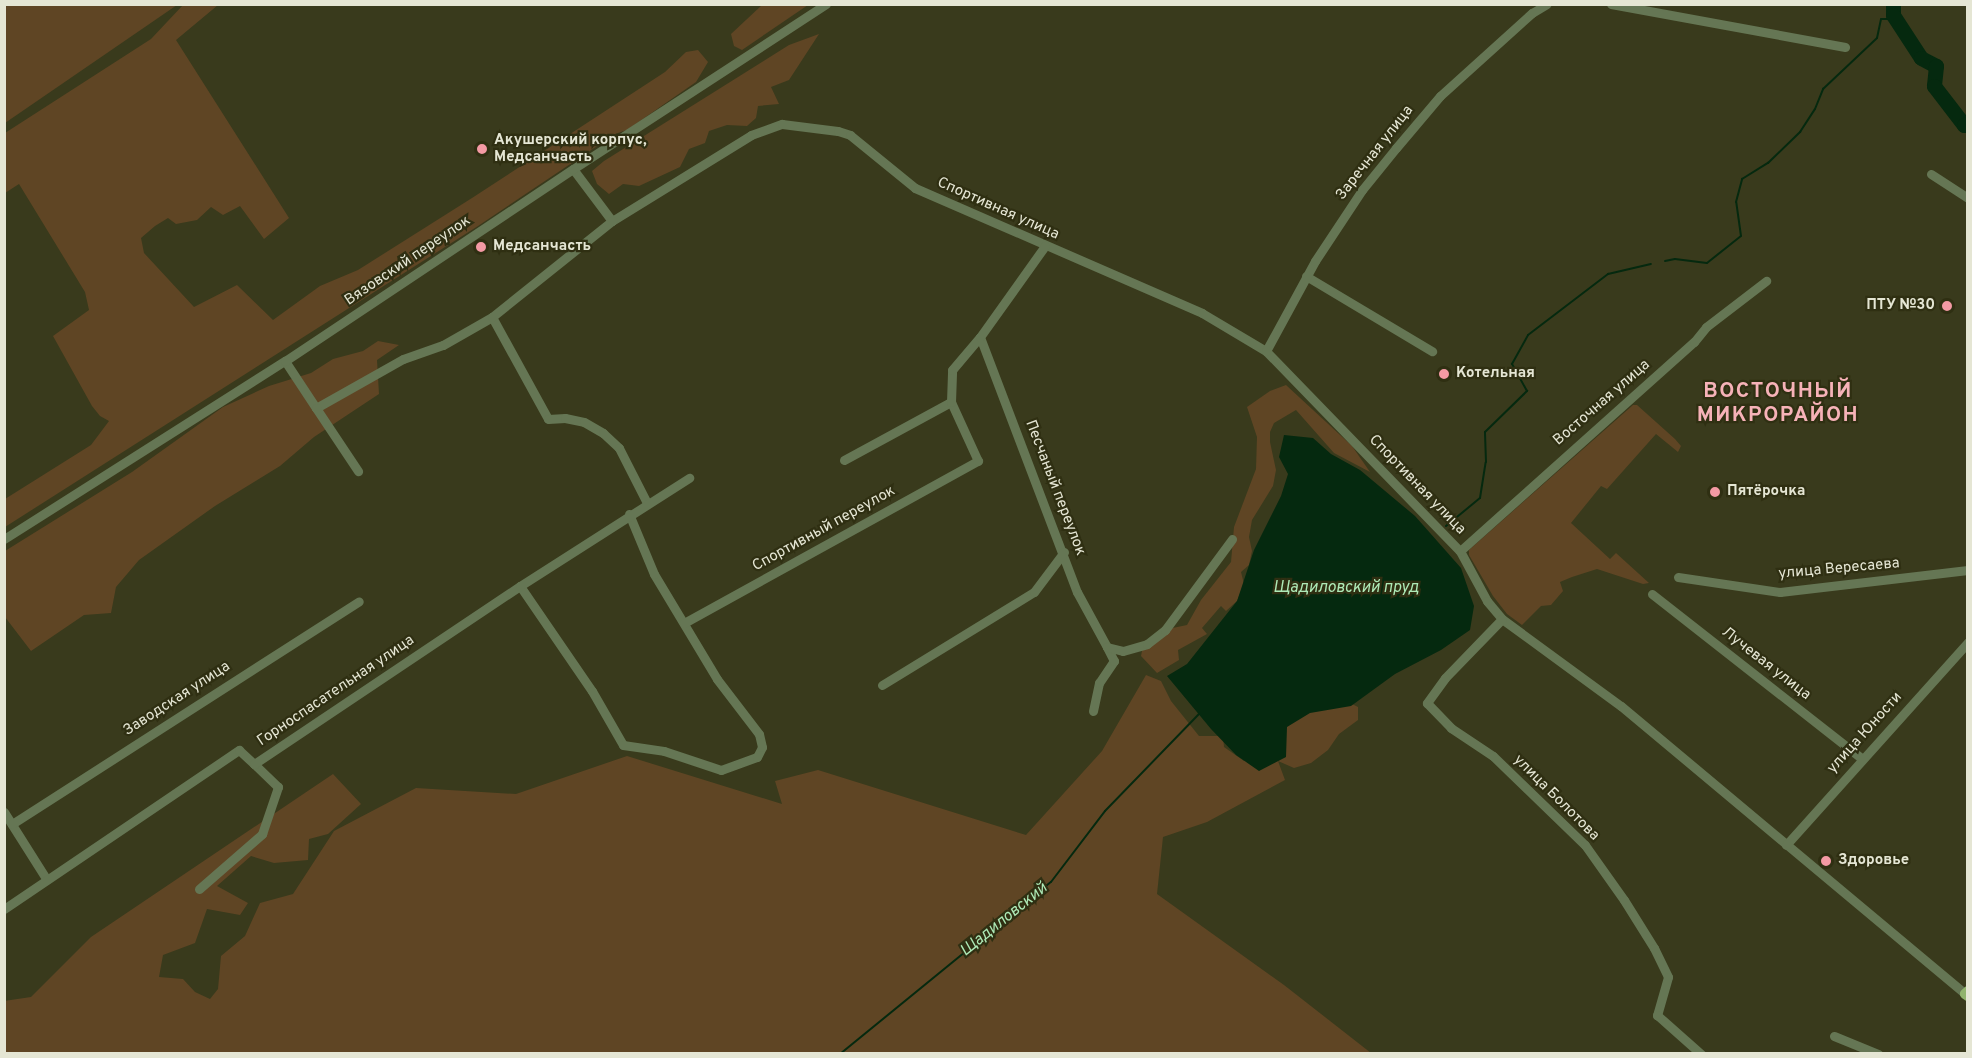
<!DOCTYPE html>
<meta charset="utf-8">
<style>
body{margin:0}
#map{position:relative;width:1972px;height:1058px;overflow:hidden;background:#393a1c;font-family:Overpass,sans-serif}
div>[style]{position:absolute}
.green>*{inset:0;background:#5f4524}
.water>*{inset:0;background:#05290f}
.stream>*{height:2px;margin:-1px;padding:0 1px;transform-origin:1px;border-radius:1px;background:#05290f}
.river>*{height:15px;margin:-7.5px;padding:0 7.5px;transform-origin:7.5px;border-radius:7.5px;background:#05290f}
.minor>*{height:9px;margin:-4.5px;padding:0 4.5px;transform-origin:4.5px;border-radius:4.5px;background:#657654}
.major>*{height:10px;margin:-5px;padding:0 5px;transform-origin:5px;border-radius:5px;background:#91b36c}
.dots>*{width:16px;height:16px;translate:-50% -50%;box-sizing:border-box;border:3px solid #2f2f12;border-radius:50%}
span{translate:-50% -50%;white-space:nowrap;text-align:center;line-height:1.15;-webkit-text-stroke:4.5px #2f2f12;paint-order:stroke}
.poi-label{font-size:15px;color:#e5e6d4;font-weight:700}
.left{translate:0 -50%;text-align:left}
.right{translate:-100% -50%;text-align:right}
.street-label{font-size:15px;color:#e5e6d4}
.water-label{font-size:16px;color:#aeeab7;font-style:italic}
.district-label{font-size:21px;color:#f6b2b8;font-weight:700;letter-spacing:1.5px}
.frame{position:absolute;inset:0;border:6px solid #e5e6d4;pointer-events:none}
</style>
<div id="map">
<div class="green">
<i style="clip-path:polygon(5px 4px,177px 4px,177px 5px,5px 123px)"></i>
<i style="clip-path:polygon(183px 5px,218px 5px,176px 40px,289px 218px,264px 239px,240px 206px,223px 215px,211px 207px,197px 220px,176px 224px,168px 218px,155px 226px,141px 238px,144px 253px,194px 307px,237px 285px,273px 320px,320px 286px,358px 270px,472px 198px,665px 72px,686px 52px,698px 50px,708px 62px,696px 82px,627px 130px,615px 134px,478px 226px,5px 527px,5px 499px,91px 445px,109px 421px,100px 416px,92px 406px,53px 336px,89px 310px,85px 292px,19px 184px,5px 193px,5px 133px,151px 39px)"></i>
<i style="clip-path:polygon(762px 5px,808px 5px,742px 50px,734px 46px,731px 34px)"></i>
<i style="clip-path:polygon(819px 34px,789px 80px,771px 87px,779px 104px,758px 106px,756px 118px,747px 126px,727px 125px,709px 131px,705px 143px,689px 149px,680px 167px,639px 186px,623px 184px,609px 194px,597px 184px,592px 171px,604px 161px,789px 45px)"></i>
<i style="clip-path:polygon(378px 341px,399px 345px,377px 360px,379px 394px,314px 437px,280px 466px,215px 506px,139px 560px,116px 587px,111px 613px,84px 615px,31px 651px,5px 617px,5px 551px,132px 472px,223px 407px,269px 386px,311px 373px,333px 359px,363px 351px)"></i>
<i style="clip-path:polygon(1286px 385px,1352px 446px,1370px 472px,1334px 453px,1296px 410px,1274px 423px,1270px 432px,1270px 442px,1276px 470px,1273px 486px,1252px 520px,1249px 537px,1252px 551px,1249px 565px,1241px 572px,1244px 584px,1237px 601px,1226px 611px,1221px 606px,1202px 628px,1207px 634px,1178px 650px,1179px 660px,1157px 673px,1141px 656px,1143px 646px,1168px 629px,1187px 625px,1201px 600px,1231px 562px,1234px 527px,1256px 469px,1257px 437px,1247px 407px,1270px 391px)"></i>
<i style="clip-path:polygon(1633px 405px,1637px 405px,1675px 439px,1681px 446px,1678px 452px,1656px 434px,1607px 489px,1601px 486px,1571px 523px,1610px 559px,1616px 553px,1649px 583px,1643px 584px,1597px 569px,1572px 577px,1560px 582px,1563px 591px,1551px 605px,1541px 606px,1522px 625px,1507px 614px,1493px 596px,1469px 555px,1469px 550px)"></i>
<i style="clip-path:polygon(1146px 675px,1161px 681px,1171px 701px,1199px 736px,1223px 736px,1224px 747px,1244px 761px,1273px 732px,1336px 696px,1358px 707px,1358px 720px,1339px 734px,1328px 750px,1311px 763px,1294px 768px,1278px 761px,1285px 780px,1207px 822px,1163px 837px,1157px 894px,1284px 985px,1371px 1053px,5px 1054px,4px 1001px,31px 997px,91px 937px,333px 774px,361px 804px,328px 834px,309px 839px,308px 860px,274px 863px,251px 856px,217px 886px,248px 903px,240px 915px,207px 909px,195px 943px,163px 955px,159px 977px,183px 979px,195px 992px,210px 999px,218px 989px,221px 956px,245px 936px,260px 903px,293px 894px,334px 831px,416px 788px,516px 794px,627px 756px,782px 804px,775px 781px,818px 770px,1026px 835px,1102px 751px)"></i>
</div>
<div class="water">
<i style="clip-path:polygon(1284px 435px,1313px 438px,1331px 454px,1360px 470px,1415px 516px,1461px 568px,1474px 606px,1470px 630px,1441px 650px,1395px 674px,1351px 706px,1310px 713px,1287px 727px,1286px 757px,1259px 771px,1236px 755px,1211px 729px,1167px 676px,1187px 664px,1237px 601px,1254px 550px,1281px 496px,1288px 474px,1279px 457px)"></i>
</div>
<div class="stream">
<i style="left:1665px;top:261px;width:10px;rotate:-11deg"></i>
<i style="left:1675px;top:259px;width:32px;rotate:7deg"></i>
<i style="left:1707px;top:263px;width:43px;rotate:-38.5deg"></i>
<i style="left:1741px;top:236px;width:34px;rotate:-98deg"></i>
<i style="left:1736px;top:202px;width:24px;rotate:-75deg"></i>
<i style="left:1742px;top:179px;width:31px;rotate:-32deg"></i>
<i style="left:1768px;top:163px;width:45px;rotate:-44.1deg"></i>
<i style="left:1800px;top:132px;width:27px;rotate:-57deg"></i>
<i style="left:1815px;top:109px;width:22px;rotate:-68deg"></i>
<i style="left:1823px;top:89px;width:74px;rotate:-43.4deg"></i>
<i style="left:1877px;top:38px;width:19px;rotate:-78deg"></i>
<i style="left:1881px;top:19px;width:16px"></i>
<i style="left:1446px;top:526px;width:44px;rotate:-39.5deg"></i>
<i style="left:1480px;top:498px;width:36px;rotate:-81deg"></i>
<i style="left:1486px;top:462px;width:30px;rotate:-92deg"></i>
<i style="left:1485px;top:432px;width:59px;rotate:-44.3deg"></i>
<i style="left:1527px;top:391px;width:31px;rotate:-119deg"></i>
<i style="left:1512px;top:364px;width:33px;rotate:-61deg"></i>
<i style="left:1528px;top:335px;width:101px;rotate:-37.3deg"></i>
<i style="left:1608px;top:274px;width:44px;rotate:-13.1deg"></i>
<i style="left:840px;top:1054px;width:272px;rotate:-39.2deg"></i>
<i style="left:1051px;top:882px;width:89px;rotate:-52.7deg"></i>
<i style="left:1105px;top:811px;width:135px;rotate:-45.9deg"></i>
</div>
<div class="river">
<i style="left:1893px;top:4px;width:11px;rotate:90deg"></i>
<i style="left:1893px;top:15px;width:51px;rotate:56.9deg"></i>
<i style="left:1921px;top:58px;width:17px;rotate:28deg"></i>
<i style="left:1936px;top:66px;width:20px;rotate:96deg"></i>
<i style="left:1934px;top:86px;width:49px;rotate:52.4deg"></i>
<i style="left:1964px;top:125px;width:4px;rotate:-14deg"></i>
</div>
<div class="minor">
<i style="left:1611px;top:4px;width:238px;rotate:10.4deg"></i>
<i style="left:573px;top:169px;width:65px;rotate:53.1deg"></i>
<i style="left:612px;top:221px;width:163px;rotate:-31.7deg"></i>
<i style="left:751px;top:135px;width:33px;rotate:-20deg"></i>
<i style="left:782px;top:124px;width:56px;rotate:7.1deg"></i>
<i style="left:838px;top:131px;width:13px;rotate:18deg"></i>
<i style="left:850px;top:135px;width:84px;rotate:39.2deg"></i>
<i style="left:915px;top:188px;width:313px;rotate:23.5deg"></i>
<i style="left:1202px;top:313px;width:74px;rotate:30.7deg"></i>
<i style="left:1266px;top:351px;width:279px;rotate:45.9deg"></i>
<i style="left:1460px;top:551px;width:57px;rotate:61.6deg"></i>
<i style="left:1487px;top:601px;width:23px;rotate:50deg"></i>
<i style="left:1502px;top:619px;width:147px;rotate:36.2deg"></i>
<i style="left:1621px;top:706px;width:449px;rotate:39.9deg"></i>
<i style="left:1931px;top:174px;width:44px;rotate:33deg"></i>
<i style="left:1306px;top:276px;width:147px;rotate:30.8deg"></i>
<i style="left:492px;top:317px;width:116px;rotate:61.2deg"></i>
<i style="left:548px;top:419px;width:17px;rotate:-3deg"></i>
<i style="left:565px;top:418px;width:19px;rotate:12deg"></i>
<i style="left:584px;top:422px;width:22px;rotate:30deg"></i>
<i style="left:603px;top:433px;width:22px;rotate:43deg"></i>
<i style="left:619px;top:448px;width:62px;rotate:63deg"></i>
<i style="left:980px;top:337px;width:273px;rotate:69.2deg"></i>
<i style="left:1077px;top:592px;width:63px;rotate:61.4deg"></i>
<i style="left:1266px;top:351px;width:102px;rotate:-61.4deg"></i>
<i style="left:1315px;top:261px;width:85px;rotate:-56.5deg"></i>
<i style="left:1362px;top:190px;width:54px;rotate:-51deg"></i>
<i style="left:1396px;top:148px;width:68px;rotate:-49.8deg"></i>
<i style="left:1440px;top:96px;width:124px;rotate:-42.1deg"></i>
<i style="left:1532px;top:13px;width:17px;rotate:-31deg"></i>
<i style="left:285px;top:361px;width:56px;rotate:56.6deg"></i>
<i style="left:316px;top:408px;width:100px;rotate:-29.4deg"></i>
<i style="left:403px;top:359px;width:42px;rotate:-19.3deg"></i>
<i style="left:443px;top:345px;width:56px;rotate:-29.7deg"></i>
<i style="left:492px;top:317px;width:154px;rotate:-38.7deg"></i>
<i style="left:316px;top:408px;width:76px;rotate:56.3deg"></i>
<i style="left:844px;top:460px;width:122px;rotate:-28.5deg"></i>
<i style="left:4px;top:539px;width:333px;rotate:-32.4deg"></i>
<i style="left:285px;top:361px;width:346px;rotate:-33.7deg"></i>
<i style="left:573px;top:169px;width:302px;rotate:-33.1deg"></i>
<i style="left:1460px;top:551px;width:314px;rotate:-41.8deg"></i>
<i style="left:1694px;top:342px;width:19px;rotate:-51deg"></i>
<i style="left:1706px;top:327px;width:76px;rotate:-37.5deg"></i>
<i style="left:1678px;top:577px;width:103px;rotate:8.4deg"></i>
<i style="left:1780px;top:592px;width:189px;rotate:-6.7deg"></i>
<i style="left:520px;top:586px;width:127px;rotate:55.6deg"></i>
<i style="left:592px;top:691px;width:62px;rotate:60.1deg"></i>
<i style="left:623px;top:745px;width:41px;rotate:8.3deg"></i>
<i style="left:664px;top:751px;width:60px;rotate:18.4deg"></i>
<i style="left:721px;top:770px;width:38px;rotate:-20deg"></i>
<i style="left:757px;top:757px;width:11px;rotate:-63deg"></i>
<i style="left:762px;top:747px;width:13px;rotate:-103deg"></i>
<i style="left:759px;top:734px;width:69px;rotate:-127.4deg"></i>
<i style="left:717px;top:679px;width:122px;rotate:-121deg"></i>
<i style="left:654px;top:574px;width:65px;rotate:-112.6deg"></i>
<i style="left:1652px;top:594px;width:266px;rotate:38.1deg"></i>
<i style="left:1502px;top:619px;width:82px;rotate:134deg"></i>
<i style="left:1445px;top:678px;width:31px;rotate:126deg"></i>
<i style="left:1427px;top:703px;width:35px;rotate:46deg"></i>
<i style="left:1451px;top:728px;width:50px;rotate:33.7deg"></i>
<i style="left:1493px;top:756px;width:128px;rotate:44.1deg"></i>
<i style="left:1585px;top:845px;width:67px;rotate:54.7deg"></i>
<i style="left:1624px;top:900px;width:57px;rotate:58deg"></i>
<i style="left:1654px;top:948px;width:32px;rotate:64deg"></i>
<i style="left:1668px;top:977px;width:40px;rotate:106deg"></i>
<i style="left:1657px;top:1015px;width:59px;rotate:41.6deg"></i>
<i style="left:684px;top:623px;width:336px;rotate:-28.9deg"></i>
<i style="left:978px;top:461px;width:65px;rotate:-114.6deg"></i>
<i style="left:951px;top:402px;width:32px;rotate:-88deg"></i>
<i style="left:952px;top:370px;width:43px;rotate:-49.7deg"></i>
<i style="left:980px;top:337px;width:112px;rotate:-54.5deg"></i>
<i style="left:882px;top:685px;width:178px;rotate:-31.5deg"></i>
<i style="left:1034px;top:592px;width:50px;rotate:-53.1deg"></i>
<i style="left:1093px;top:711px;width:29px;rotate:-78deg"></i>
<i style="left:1099px;top:683px;width:27px;rotate:-56deg"></i>
<i style="left:1114px;top:661px;width:16px;rotate:-117deg"></i>
<i style="left:1107px;top:647px;width:16px;rotate:14deg"></i>
<i style="left:1123px;top:651px;width:25px;rotate:-16deg"></i>
<i style="left:1147px;top:644px;width:23px;rotate:-38deg"></i>
<i style="left:1165px;top:630px;width:113px;rotate:-53.6deg"></i>
<i style="left:4px;top:812px;width:80px;rotate:57.7deg"></i>
<i style="left:12px;top:824px;width:412px;rotate:-32.7deg"></i>
<i style="left:1786px;top:845px;width:273px;rotate:-48.1deg"></i>
<i style="left:199px;top:889px;width:84px;rotate:-41.1deg"></i>
<i style="left:262px;top:834px;width:50px;rotate:-71.2deg"></i>
<i style="left:278px;top:787px;width:33px;rotate:-136deg"></i>
<i style="left:4px;top:909px;width:284px;rotate:-34.1deg"></i>
<i style="left:239px;top:750px;width:21px;rotate:43deg"></i>
<i style="left:254px;top:764px;width:320px;rotate:-33.8deg"></i>
<i style="left:520px;top:586px;width:201px;rotate:-32.6deg"></i>
<i style="left:1834px;top:1036px;width:48px;rotate:22.2deg"></i>
</div>
<div class="major">
<i style="left:1968px;top:991px;width:4px;rotate:135deg"></i>
<i style="left:1965px;top:994px;width:4px;rotate:34deg"></i>
</div>
<div class="dots">
<i style="left:482px;top:149px;background:#f49aa4"></i>
<i style="left:481px;top:247px;background:#f49aa4"></i>
<i style="left:1947px;top:306px;background:#f49aa4"></i>
<i style="left:1444px;top:374px;background:#f49aa4"></i>
<i style="left:1715px;top:492px;background:#f49aa4"></i>
<i style="left:1826px;top:861px;background:#f49aa4"></i>
</div>
<div class="poi-label">
<span class="left" style="left:494px;top:149px">Акушерский корпус,<br>Медсанчасть</span>
<span class="left" style="left:493px;top:247px">Медсанчасть</span>
<span class="right" style="left:1935px;top:306px">ПТУ №30</span>
<span class="left" style="left:1456px;top:374px">Котельная</span>
<span class="left" style="left:1727px;top:492px">Пятёрочка</span>
<span class="left" style="left:1838px;top:861px">Здоровье</span>
</div>
<div class="street-label">
<span style="left:1375px;top:153px;rotate:-52deg">Заречная улица</span>
<span style="left:998px;top:209px;rotate:24deg">Спортивная улица</span>
<span style="left:408px;top:261px;rotate:-34deg">Вязовский переулок</span>
<span style="left:1602px;top:403px;rotate:-41deg">Восточная улица</span>
<span style="left:1417px;top:485px;rotate:46deg">Спортивная улица</span>
<span style="left:1055px;top:488px;rotate:69deg">Песчаный переулок</span>
<span style="left:824px;top:529px;rotate:-29deg">Спортивный переулок</span>
<span style="left:1839px;top:569px;rotate:-5deg">улица Вересаева</span>
<span style="left:1766px;top:664px;rotate:38deg">Лучевая улица</span>
<span style="left:336px;top:691px;rotate:-34deg">Горноспасательная улица</span>
<span style="left:177px;top:699px;rotate:-33deg">Заводская улица</span>
<span style="left:1865px;top:733px;rotate:-48deg">улица Юности</span>
<span style="left:1556px;top:798px;rotate:45deg">улица Болотова</span>
</div>
<div class="water-label">
<span style="left:1346px;top:588px">Щадиловский пруд</span>
<span style="left:1004px;top:920px;rotate:-39deg">Щадиловский</span>
</div>
<div class="district-label">
<span style="left:1778px;top:404px">ВОСТОЧНЫЙ<br>МИКРОРАЙОН</span>
</div>
<div class="frame"></div>
</div>
